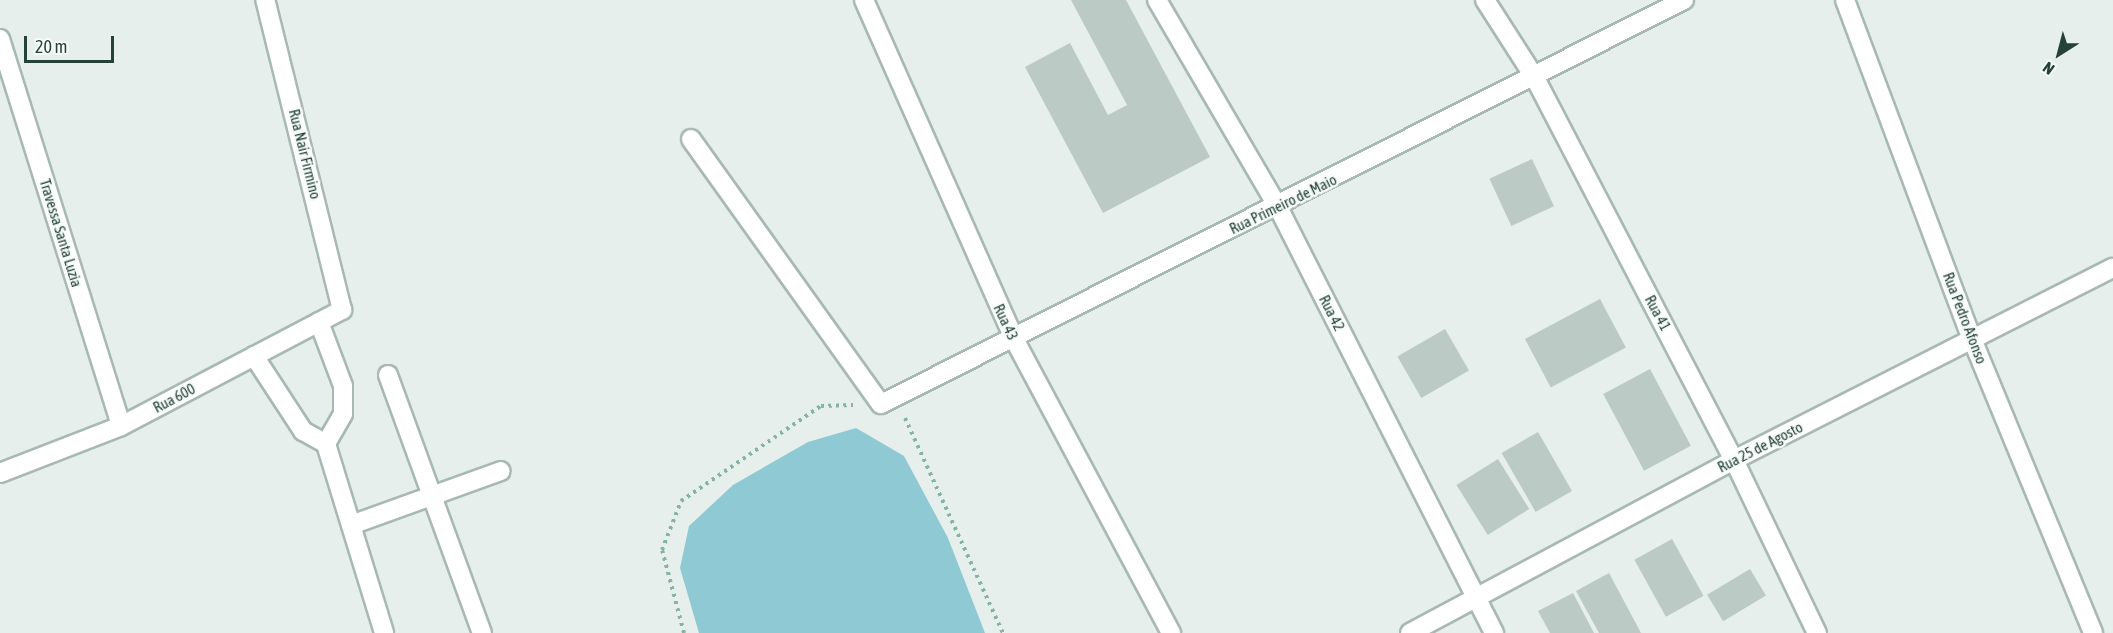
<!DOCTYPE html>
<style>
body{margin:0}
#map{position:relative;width:2113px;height:633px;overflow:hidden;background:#e6efeb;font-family:"Asap Condensed",sans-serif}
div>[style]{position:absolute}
.water>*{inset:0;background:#8ec9d4}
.building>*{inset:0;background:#bbcac4;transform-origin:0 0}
.path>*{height:4px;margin-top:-2px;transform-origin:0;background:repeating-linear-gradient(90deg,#86b3a5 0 3px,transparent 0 7.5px)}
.roads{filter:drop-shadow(2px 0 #a8b8b2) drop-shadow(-2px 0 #a8b8b2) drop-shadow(0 2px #a8b8b2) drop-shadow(0 -2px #a8b8b2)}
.minor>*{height:18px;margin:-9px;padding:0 9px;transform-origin:9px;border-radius:9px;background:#fff}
span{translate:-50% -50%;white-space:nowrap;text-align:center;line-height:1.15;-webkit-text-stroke:5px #f7fbf9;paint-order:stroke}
.street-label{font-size:15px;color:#24423a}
.north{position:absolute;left:2029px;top:24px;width:60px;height:60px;-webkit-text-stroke:4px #f7fbf9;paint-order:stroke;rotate:216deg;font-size:16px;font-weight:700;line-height:24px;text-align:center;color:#24423a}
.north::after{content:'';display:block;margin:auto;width:21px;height:27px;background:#24423a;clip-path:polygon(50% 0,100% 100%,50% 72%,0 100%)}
.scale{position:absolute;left:24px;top:36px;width:90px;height:27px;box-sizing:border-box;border:3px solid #24423a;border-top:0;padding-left:8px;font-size:18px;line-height:21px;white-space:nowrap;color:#24423a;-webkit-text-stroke:4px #f7fbf9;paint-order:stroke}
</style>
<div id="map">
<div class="water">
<i style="clip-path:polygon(856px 428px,904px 456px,948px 538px,985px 633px,699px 633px,680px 568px,689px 526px,733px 485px,808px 442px)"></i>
</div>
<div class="building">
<i style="clip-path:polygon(1071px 0,1126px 0,1210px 157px,1103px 213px,1025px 67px,1070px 43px,1108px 115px,1127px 105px)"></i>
<i style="left:1532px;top:159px;width:52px;height:47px;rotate:65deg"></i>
<i style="left:1600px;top:299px;width:55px;height:85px;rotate:62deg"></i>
<i style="left:1445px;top:329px;width:48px;height:55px;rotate:60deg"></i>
<i style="left:1650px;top:369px;width:87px;height:53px;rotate:62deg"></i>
<i style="left:1538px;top:432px;width:68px;height:42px;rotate:60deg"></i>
<i style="left:1498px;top:459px;width:59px;height:49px;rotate:58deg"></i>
<i style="left:1672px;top:539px;width:65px;height:43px;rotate:61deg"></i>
<i style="left:1750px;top:569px;width:31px;height:50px;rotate:59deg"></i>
<i style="clip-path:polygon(1609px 573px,1641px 633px,1599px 633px,1576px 591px)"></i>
<i style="clip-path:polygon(1573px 593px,1594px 633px,1550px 633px,1538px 611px)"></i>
</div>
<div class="path">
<i style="left:905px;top:418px;width:236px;rotate:65.5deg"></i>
<i style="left:684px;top:633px;width:86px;rotate:-104.8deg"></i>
<i style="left:662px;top:550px;width:53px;rotate:-68.8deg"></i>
<i style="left:681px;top:501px;width:169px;rotate:-34.2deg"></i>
<i style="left:821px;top:406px;width:32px;rotate:-2deg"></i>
</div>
<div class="roads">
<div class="minor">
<i style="left:864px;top:0;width:368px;rotate:66.1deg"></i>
<i style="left:1013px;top:337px;width:336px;rotate:61.9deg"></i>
<i style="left:1157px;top:0;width:240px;rotate:59.7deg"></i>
<i style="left:1278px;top:207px;width:478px;rotate:63.1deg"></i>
<i style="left:1485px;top:0;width:93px;rotate:57.3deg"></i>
<i style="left:1535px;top:78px;width:431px;rotate:62.5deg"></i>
<i style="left:1734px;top:460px;width:192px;rotate:64.4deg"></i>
<i style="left:1845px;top:0;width:362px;rotate:69.5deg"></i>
<i style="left:1972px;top:339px;width:318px;rotate:67.6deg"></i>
<i style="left:0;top:39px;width:405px;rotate:72.6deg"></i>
<i style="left:691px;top:139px;width:326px;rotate:54.4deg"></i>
<i style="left:881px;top:404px;width:899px;rotate:-26.71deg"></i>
<i style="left:319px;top:322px;width:68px;rotate:69.4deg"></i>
<i style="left:343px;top:386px;width:28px;rotate:90deg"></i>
<i style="left:343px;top:414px;width:34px;rotate:120deg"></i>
<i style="left:254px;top:356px;width:90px;rotate:56.8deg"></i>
<i style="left:303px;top:431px;width:26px;rotate:29deg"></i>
<i style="left:326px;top:444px;width:198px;rotate:72.9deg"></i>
<i style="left:388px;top:375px;width:275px;rotate:70deg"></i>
<i style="left:0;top:473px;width:130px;rotate:-21.2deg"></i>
<i style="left:121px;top:426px;width:250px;rotate:-27.7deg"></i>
<i style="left:342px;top:310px;width:319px;rotate:-103.9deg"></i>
<i style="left:351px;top:525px;width:159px;rotate:-19.8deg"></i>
<i style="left:1410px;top:633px;width:367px;rotate:-28.1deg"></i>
<i style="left:1734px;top:460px;width:425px;rotate:-26.9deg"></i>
</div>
</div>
<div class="street-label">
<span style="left:305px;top:154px;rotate:76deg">Rua Nair Firmino</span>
<span style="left:1283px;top:204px;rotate:-26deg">Rua Primeiro de Maio</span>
<span style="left:61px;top:233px;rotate:73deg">Travessa Santa Luzia</span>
<span style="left:1332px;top:313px;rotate:63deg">Rua 42</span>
<span style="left:1658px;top:313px;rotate:62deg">Rua 41</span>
<span style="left:1965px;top:318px;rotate:69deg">Rua Pedro Afonso</span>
<span style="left:1006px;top:322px;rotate:65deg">Rua 43</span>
<span style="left:174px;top:398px;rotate:-28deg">Rua 600</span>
<span style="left:1760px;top:447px;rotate:-27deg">Rua 25 de Agosto</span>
</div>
<div class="north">N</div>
<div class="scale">20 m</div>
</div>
